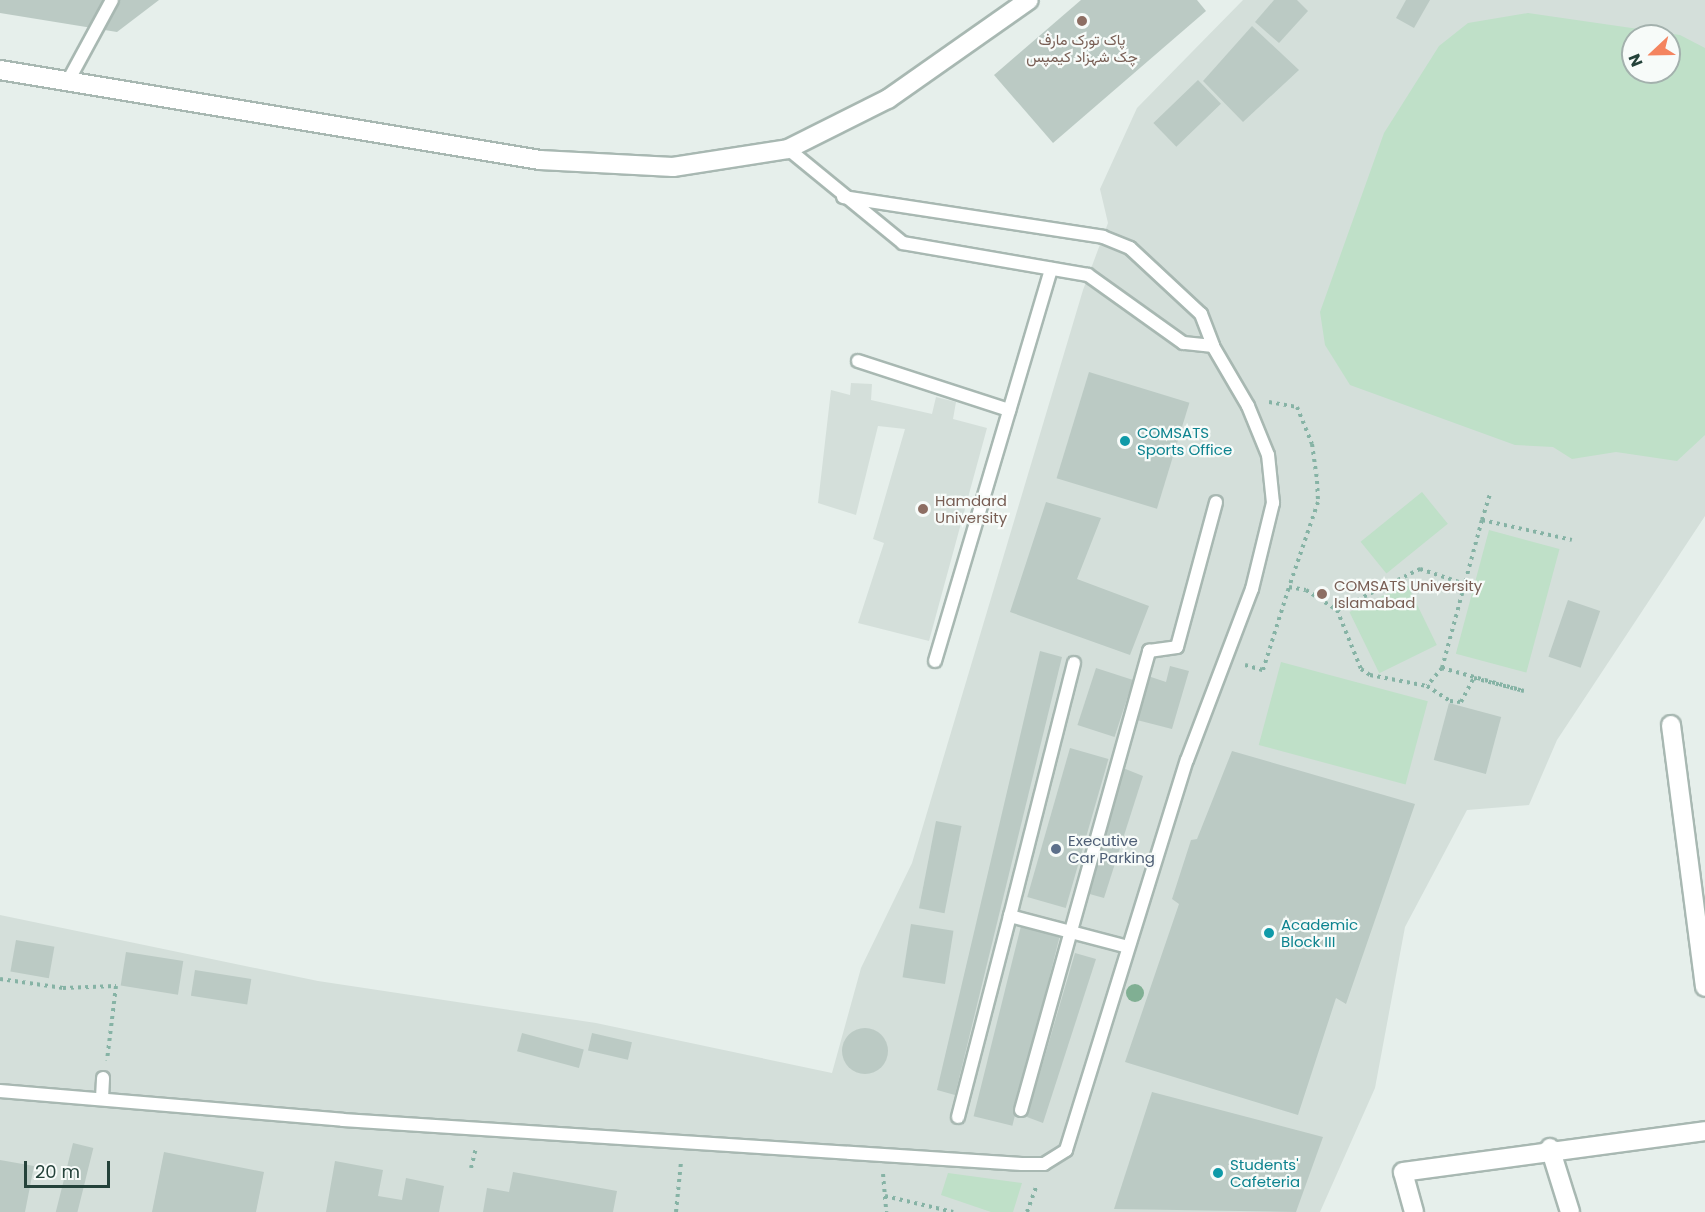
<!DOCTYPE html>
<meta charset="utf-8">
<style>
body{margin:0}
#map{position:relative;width:1705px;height:1212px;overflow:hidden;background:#e6efeb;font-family:Poppins,Vazirmatn,sans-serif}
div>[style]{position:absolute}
.built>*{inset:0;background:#d4dfda}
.green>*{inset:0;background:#bfe0c8;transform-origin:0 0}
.building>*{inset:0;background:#bbcac4;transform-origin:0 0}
.round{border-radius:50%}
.path>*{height:4px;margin-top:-2px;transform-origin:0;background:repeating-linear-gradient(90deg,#86b3a5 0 3px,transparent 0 7.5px)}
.roads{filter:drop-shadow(2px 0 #a8b8b2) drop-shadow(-2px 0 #a8b8b2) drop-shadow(0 2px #a8b8b2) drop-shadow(0 -2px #a8b8b2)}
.service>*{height:12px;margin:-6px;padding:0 6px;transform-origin:6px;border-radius:6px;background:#fff}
.minor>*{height:18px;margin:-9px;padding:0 9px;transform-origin:9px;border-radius:9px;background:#fff}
.trees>*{width:18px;height:18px;margin:-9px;border-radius:50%;background:#80af93}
.dots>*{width:16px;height:16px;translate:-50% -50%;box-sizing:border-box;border:3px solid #f7fbf9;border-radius:50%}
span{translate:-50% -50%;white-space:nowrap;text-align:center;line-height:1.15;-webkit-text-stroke:4.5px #f7fbf9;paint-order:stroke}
.education-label{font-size:15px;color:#785e54}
.left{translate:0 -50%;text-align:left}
.culture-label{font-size:15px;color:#0d838f}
.service-label{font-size:15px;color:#4e5e75}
.north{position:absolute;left:1621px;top:24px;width:60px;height:60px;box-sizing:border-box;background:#f7fbf9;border:2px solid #a3b1ad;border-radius:50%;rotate:248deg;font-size:16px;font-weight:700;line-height:24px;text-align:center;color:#24423a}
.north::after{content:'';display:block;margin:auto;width:21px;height:27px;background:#f4845f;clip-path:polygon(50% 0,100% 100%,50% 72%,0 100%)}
.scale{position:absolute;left:24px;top:1161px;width:86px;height:27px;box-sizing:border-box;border:3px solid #24423a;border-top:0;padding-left:8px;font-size:18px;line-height:21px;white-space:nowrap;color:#24423a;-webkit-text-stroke:4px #f7fbf9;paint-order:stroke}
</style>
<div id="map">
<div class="built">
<i style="clip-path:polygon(evenodd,1243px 0,1705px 0,1705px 516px,1557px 740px,1529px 805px,1467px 810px,1405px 927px,1375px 1088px,1320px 1212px,0 1212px,0 915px,318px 981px,596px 1023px,832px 1073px,861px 968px,912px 863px,1083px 290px,1108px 223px,1100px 189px,1137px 108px,1243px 0,1633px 36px,1669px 36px,1669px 72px,1633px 72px,1633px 36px)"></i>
<i style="clip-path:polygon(851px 383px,872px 384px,871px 400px,932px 414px,936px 397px,956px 402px,953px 419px,987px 428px,929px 641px,858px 623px,884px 543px,873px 539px,905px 429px,878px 426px,856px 515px,818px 503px,831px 390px,850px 395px)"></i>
</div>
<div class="green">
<i style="clip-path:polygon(evenodd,1528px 13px,1680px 35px,1705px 48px,1705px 435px,1677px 461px,1616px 452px,1572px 459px,1553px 447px,1515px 445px,1350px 385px,1325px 345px,1320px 312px,1384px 133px,1439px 46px,1468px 23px,1528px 13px,1633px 36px,1669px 36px,1669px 72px,1633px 72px,1633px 36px)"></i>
<i style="left:1422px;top:492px;width:41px;height:79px;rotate:51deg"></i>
<i style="left:1489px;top:530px;width:73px;height:128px;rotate:15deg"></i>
<i style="left:1407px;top:584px;width:68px;height:64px;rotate:64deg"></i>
<i style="left:1281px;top:662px;width:152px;height:86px;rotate:15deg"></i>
<i style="clip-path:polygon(948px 1173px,1022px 1183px,1013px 1212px,991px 1212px,941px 1195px)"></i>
</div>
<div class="building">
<i style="clip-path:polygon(0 0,159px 0,117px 32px,0 13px)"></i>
<i style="clip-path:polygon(1081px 0,1197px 0,1206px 11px,1053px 143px,994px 75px)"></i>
<i style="clip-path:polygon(1274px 0,1297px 0,1308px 11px,1279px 43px,1255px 22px)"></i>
<i style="clip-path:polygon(1406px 0,1430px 0,1414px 28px,1396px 18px)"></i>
<i style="clip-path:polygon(1252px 26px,1299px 70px,1243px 122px,1203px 81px)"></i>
<i style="left:1198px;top:80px;width:33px;height:62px;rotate:46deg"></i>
<i style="left:1089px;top:372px;width:105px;height:111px;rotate:17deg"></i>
<i style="clip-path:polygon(1046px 502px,1101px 518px,1077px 579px,1149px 606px,1130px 655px,1010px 612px)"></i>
<i style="left:1568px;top:600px;width:34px;height:60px;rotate:19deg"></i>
<i style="clip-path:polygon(1040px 651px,1062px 657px,955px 1095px,937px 1090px)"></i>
<i style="clip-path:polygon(1170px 666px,1189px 671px,1172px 729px,1133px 719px,1148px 676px,1166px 682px)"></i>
<i style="left:1096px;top:668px;width:39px;height:60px;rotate:18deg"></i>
<i style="left:1449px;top:703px;width:54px;height:59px;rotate:15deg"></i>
<i style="left:1070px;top:748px;width:40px;height:155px;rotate:16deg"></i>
<i style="clip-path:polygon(1232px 751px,1415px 804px,1346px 1004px,1336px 998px,1298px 1115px,1125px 1062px,1179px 904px,1172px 899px,1191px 840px,1197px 839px)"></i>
<i style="clip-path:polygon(1123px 768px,1143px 776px,1104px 898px,1086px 893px)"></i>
<i style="left:936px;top:821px;width:26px;height:89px;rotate:11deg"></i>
<i style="left:911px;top:924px;width:43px;height:54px;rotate:9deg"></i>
<i style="left:1021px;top:926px;width:40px;height:196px;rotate:14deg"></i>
<i style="left:16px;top:940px;width:39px;height:32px;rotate:10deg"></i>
<i style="left:126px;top:952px;width:58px;height:34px;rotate:9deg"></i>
<i style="clip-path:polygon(1075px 953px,1096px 959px,1043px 1123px,1027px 1117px)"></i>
<i style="left:195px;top:970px;width:57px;height:26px;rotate:9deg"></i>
<i class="round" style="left:842px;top:1028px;width:46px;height:46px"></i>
<i style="left:522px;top:1033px;width:64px;height:19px;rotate:15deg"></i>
<i style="left:592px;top:1033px;width:41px;height:18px;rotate:13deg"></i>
<i style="clip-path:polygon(1152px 1092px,1323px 1137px,1296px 1212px,1114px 1209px)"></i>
<i style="left:73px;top:1143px;width:21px;height:71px;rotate:14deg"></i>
<i style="clip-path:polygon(164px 1152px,264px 1172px,256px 1212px,152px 1212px)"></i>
<i style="clip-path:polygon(0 1160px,34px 1166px,25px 1212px,0 1212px)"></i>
<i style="clip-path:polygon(335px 1161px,383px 1170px,378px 1196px,402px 1200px,406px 1178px,444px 1186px,439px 1212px,326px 1212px)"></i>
<i style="clip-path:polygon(513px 1172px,617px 1191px,613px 1212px,483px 1212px,487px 1188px,509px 1192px)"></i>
</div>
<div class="path">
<i style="left:1269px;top:402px;width:28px;rotate:10deg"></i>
<i style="left:1297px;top:407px;width:40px;rotate:68deg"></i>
<i style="left:1312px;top:444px;width:37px;rotate:82deg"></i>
<i style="left:1317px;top:481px;width:21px;rotate:87deg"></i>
<i style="left:1318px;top:502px;width:90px;rotate:108.8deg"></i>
<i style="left:1482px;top:520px;width:27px;rotate:-73deg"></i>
<i style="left:1337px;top:610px;width:93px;rotate:-26.3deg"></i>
<i style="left:1420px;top:569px;width:47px;rotate:18.4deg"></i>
<i style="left:1245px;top:665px;width:19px;rotate:16deg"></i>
<i style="left:1263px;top:670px;width:87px;rotate:-72.6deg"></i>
<i style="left:1289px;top:587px;width:17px;rotate:10deg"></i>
<i style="left:1306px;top:590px;width:37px;rotate:33deg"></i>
<i style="left:1337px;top:610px;width:64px;rotate:67.9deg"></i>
<i style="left:1361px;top:669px;width:11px;rotate:34deg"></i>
<i style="left:1370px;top:675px;width:58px;rotate:10.9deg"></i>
<i style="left:1427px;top:686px;width:27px;rotate:33deg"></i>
<i style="left:1450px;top:701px;width:11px;rotate:5deg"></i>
<i style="left:1461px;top:702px;width:27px;rotate:-62deg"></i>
<i style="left:1474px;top:678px;width:52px;rotate:14.6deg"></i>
<i style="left:1524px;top:691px;width:85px;rotate:-164.3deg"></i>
<i style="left:1442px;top:668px;width:23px;rotate:130deg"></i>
<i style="left:1442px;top:668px;width:153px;rotate:-74.9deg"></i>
<i style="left:1482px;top:520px;width:92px;rotate:12.5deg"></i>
<i style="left:0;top:979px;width:64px;rotate:8.1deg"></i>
<i style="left:63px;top:988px;width:53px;rotate:-2.2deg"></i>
<i style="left:116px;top:986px;width:75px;rotate:96.9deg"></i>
<i style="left:471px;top:1168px;width:21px;rotate:-76deg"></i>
<i style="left:883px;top:1174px;width:38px;rotate:85deg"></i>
<i style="left:885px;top:1196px;width:70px;rotate:13.2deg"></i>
<i style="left:676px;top:1212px;width:50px;rotate:-84.3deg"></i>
<i style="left:1027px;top:1212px;width:29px;rotate:-70deg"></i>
</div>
<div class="roads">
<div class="service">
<i style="left:68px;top:81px;width:92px;rotate:-61.5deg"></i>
<i style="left:843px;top:197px;width:263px;rotate:8.7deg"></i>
<i style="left:1103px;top:237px;width:29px;rotate:22deg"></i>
<i style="left:1130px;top:248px;width:97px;rotate:42.9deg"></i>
<i style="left:1201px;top:314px;width:34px;rotate:69deg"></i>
<i style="left:858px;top:361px;width:159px;rotate:18deg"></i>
<i style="left:935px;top:661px;width:409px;rotate:-73.5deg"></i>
<i style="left:1074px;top:663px;width:261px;rotate:104.2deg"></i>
<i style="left:1010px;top:916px;width:122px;rotate:14.7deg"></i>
<i style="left:0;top:1091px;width:344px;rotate:4.8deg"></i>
<i style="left:343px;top:1120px;width:680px;rotate:3.71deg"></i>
<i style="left:1022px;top:1164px;width:22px"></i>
<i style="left:1044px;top:1164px;width:26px;rotate:-32deg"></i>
<i style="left:1066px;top:1150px;width:408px;rotate:-72.8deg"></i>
<i style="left:1187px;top:760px;width:183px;rotate:-69.2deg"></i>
<i style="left:1252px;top:589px;width:89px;rotate:-76.3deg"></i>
<i style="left:1273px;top:503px;width:48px;rotate:-95.9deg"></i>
<i style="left:1268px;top:455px;width:53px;rotate:-112.2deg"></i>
<i style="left:1248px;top:406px;width:69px;rotate:-120.3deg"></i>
<i style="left:1213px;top:346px;width:30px;rotate:-174deg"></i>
<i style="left:1183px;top:343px;width:117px;rotate:-144.4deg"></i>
<i style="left:1088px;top:275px;width:188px;rotate:-170.2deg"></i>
<i style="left:903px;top:243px;width:149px;rotate:-140.7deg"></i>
<i style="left:102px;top:1098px;width:20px;rotate:-87deg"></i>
<i style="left:1021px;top:1110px;width:477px;rotate:-74.4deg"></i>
<i style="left:1149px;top:651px;width:28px;rotate:-8deg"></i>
<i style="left:1177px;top:647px;width:150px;rotate:-74.9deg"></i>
<i style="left:958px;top:1117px;width:208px;rotate:-75.5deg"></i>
</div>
<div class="minor">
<i style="left:0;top:70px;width:547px;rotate:9.46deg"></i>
<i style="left:540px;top:160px;width:133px;rotate:3deg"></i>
<i style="left:673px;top:167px;width:116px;rotate:-8.9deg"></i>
<i style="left:788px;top:149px;width:112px;rotate:-26.6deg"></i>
<i style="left:888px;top:99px;width:172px;rotate:-35.1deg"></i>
<i style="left:1671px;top:725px;width:264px;rotate:82.6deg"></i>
<i style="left:1550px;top:1148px;width:67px;rotate:72.6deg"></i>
<i style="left:1414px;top:1212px;width:41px;rotate:-105.4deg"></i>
<i style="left:1403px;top:1172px;width:305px;rotate:-7.7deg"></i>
</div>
</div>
<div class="trees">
<i style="left:1135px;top:993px"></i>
</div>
<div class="dots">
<i style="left:1082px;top:21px;background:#8d6e63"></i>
<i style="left:1125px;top:441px;background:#0f9aa8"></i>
<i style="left:923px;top:509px;background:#8d6e63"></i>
<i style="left:1322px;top:594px;background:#8d6e63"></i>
<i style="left:1056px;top:849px;background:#5c6f8a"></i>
<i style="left:1269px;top:933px;background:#0f9aa8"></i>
<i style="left:1218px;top:1173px;background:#0f9aa8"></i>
</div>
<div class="education-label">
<span style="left:1082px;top:48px">پاک تورک مارف<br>چک شہزاد کیمپس</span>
<span class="left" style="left:935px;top:509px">Hamdard<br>University</span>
<span class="left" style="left:1334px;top:594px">COMSATS University<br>Islamabad</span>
</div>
<div class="culture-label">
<span class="left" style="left:1137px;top:441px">COMSATS<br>Sports Office</span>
<span class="left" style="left:1281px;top:933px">Academic<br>Block III</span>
<span class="left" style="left:1230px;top:1173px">Students'<br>Cafeteria</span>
</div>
<div class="service-label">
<span class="left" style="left:1068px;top:849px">Executive<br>Car Parking</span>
</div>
<div class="north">N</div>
<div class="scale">20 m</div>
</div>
